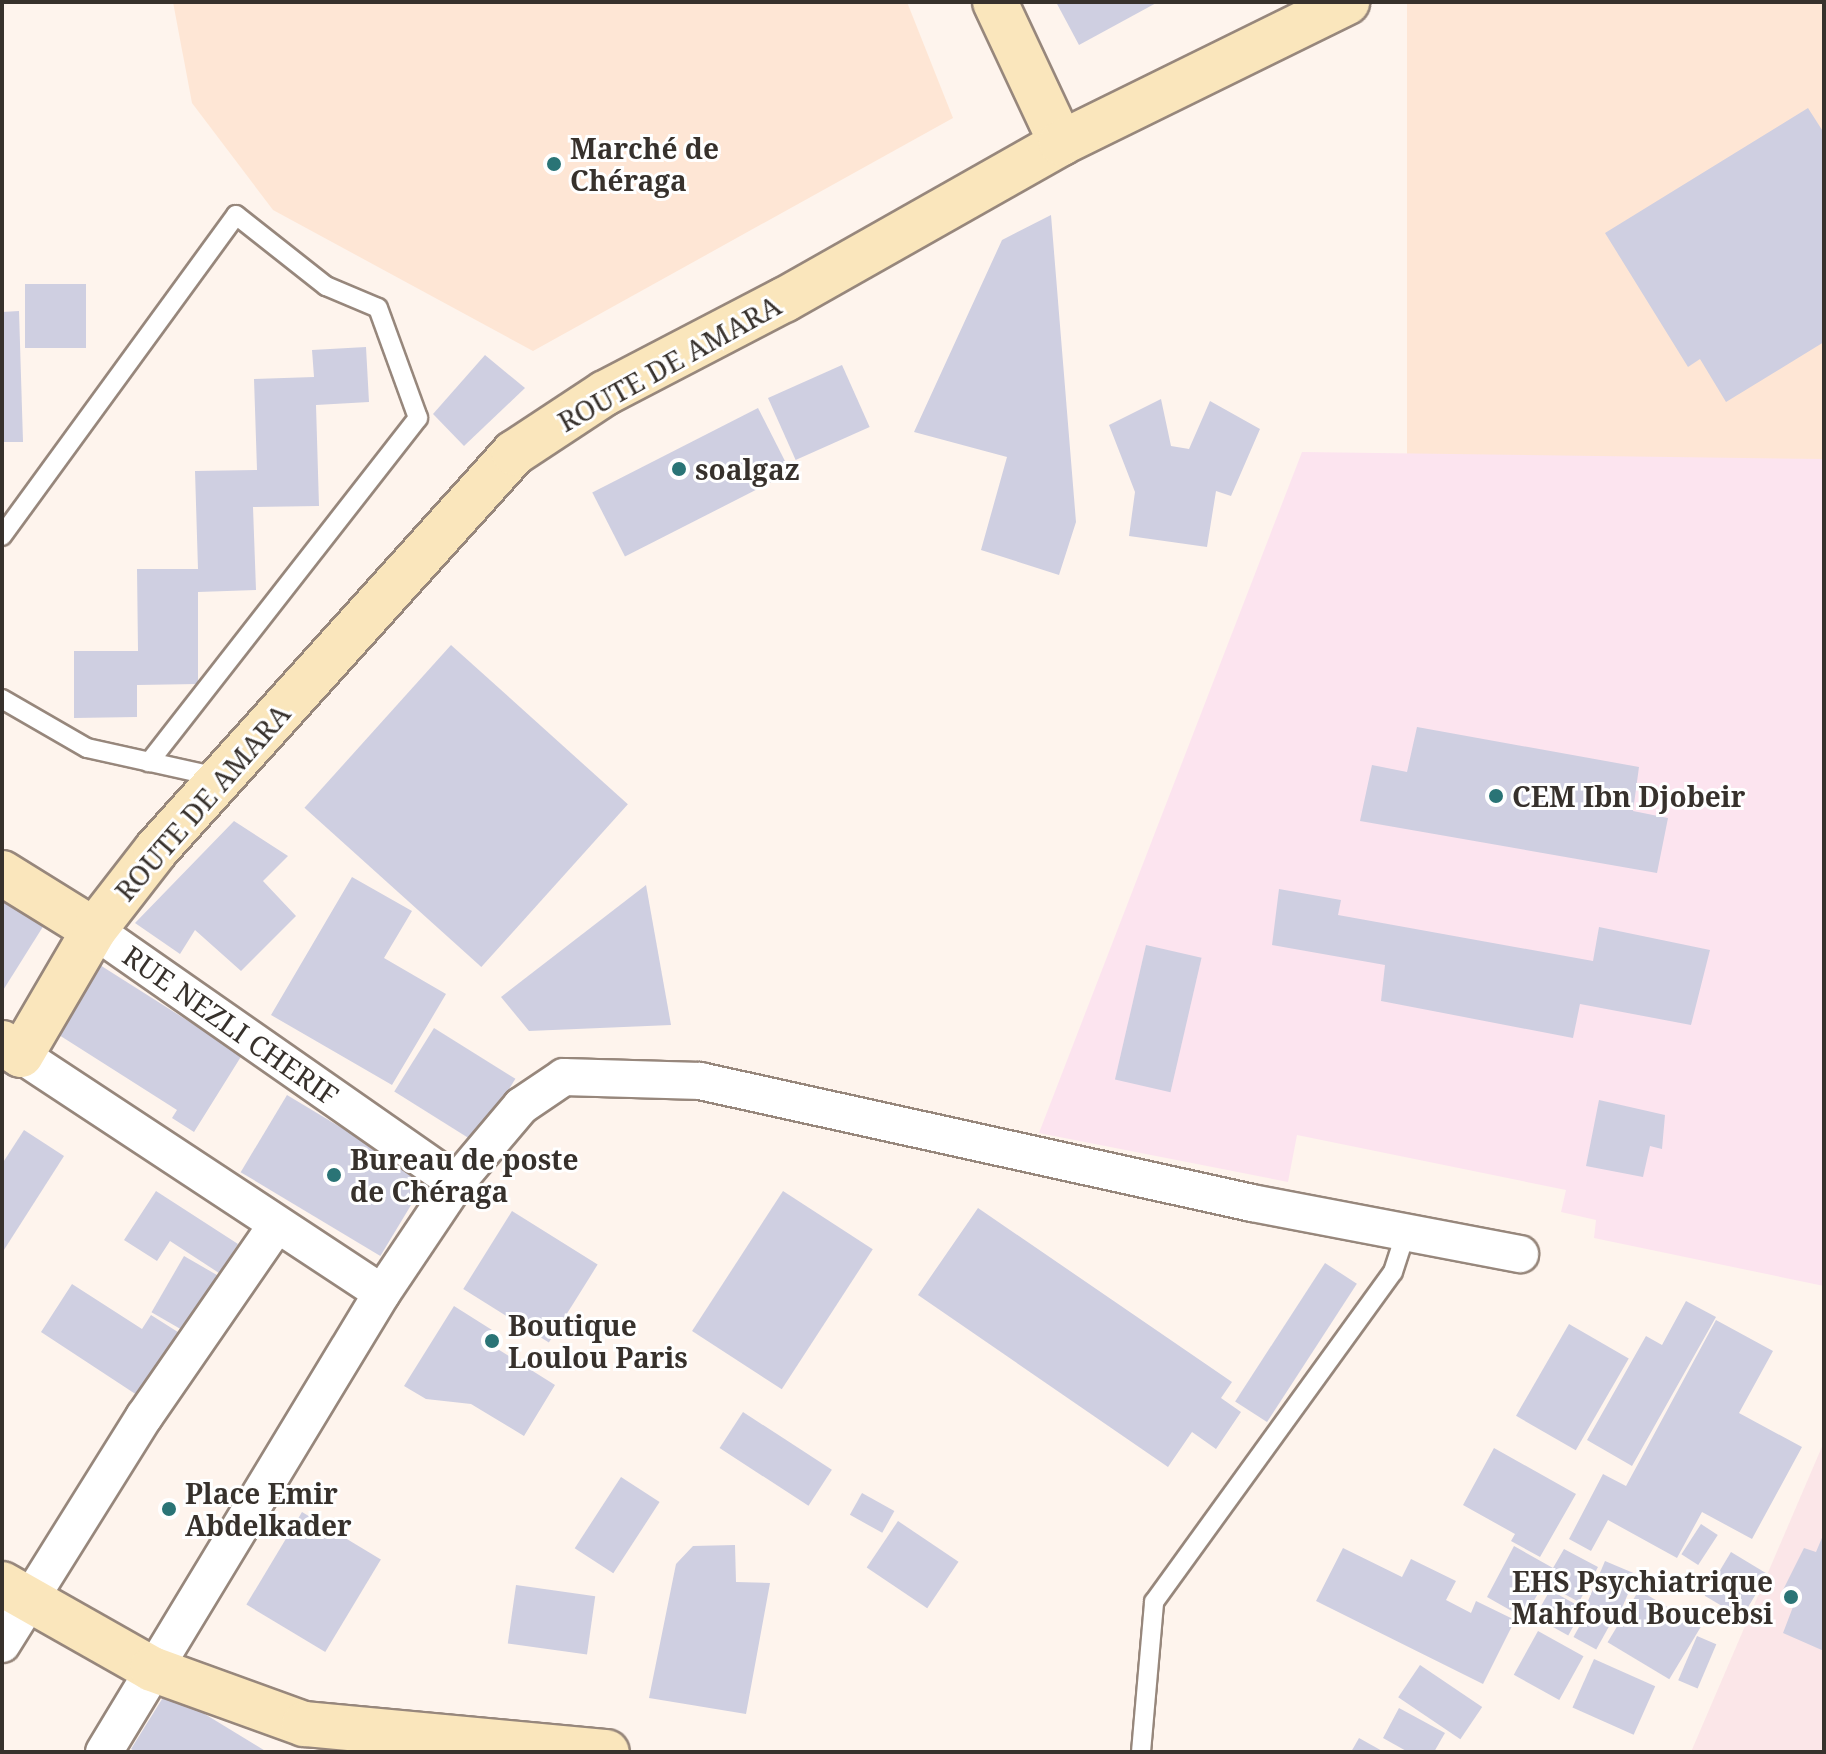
<!DOCTYPE html>
<meta charset="utf-8">
<style>
body{margin:0}
#map{position:relative;width:1826px;height:1754px;overflow:hidden;background:#fef4ed;font-family:"Noto Serif",serif}
div>[style]{position:absolute}
.built>*{inset:0;background:#fee6d5;transform-origin:0 0}
.education>*{inset:0;background:#fce4ef}
.medical>*{inset:0;background:#fbe6e8}
.building>*{inset:0;background:#cfcfe1;transform-origin:0 0}
.roads{filter:drop-shadow(2px 0 #97877c) drop-shadow(-2px 0 #97877c) drop-shadow(0 2px #97877c) drop-shadow(0 -2px #97877c)}
.lane>*{height:18px;margin:-9px;padding:0 9px;transform-origin:9px;border-radius:9px;background:#fff}
.street>*{height:36px;margin:-18px;padding:0 18px;transform-origin:18px;border-radius:18px;background:#fff}
.secondary>*{height:44px;margin:-22px;padding:0 22px;transform-origin:22px;border-radius:22px;background:#fae6bc}
.dots>*{width:22px;height:22px;translate:-50% -50%;box-sizing:border-box;border:4px solid #fff;border-radius:50%}
span{translate:-50% -50%;white-space:nowrap;text-align:center;line-height:1.15;-webkit-text-stroke:6px #fff;paint-order:stroke}
.poi-label{font-size:28px;color:#37312c;font-weight:700}
.left{translate:0 -50%;text-align:left}
.right{translate:-100% -50%;text-align:right}
.street-label{font-size:28px;color:#37312c}
.frame{position:absolute;inset:0;border:4px solid #37312c;pointer-events:none}
</style>
<div id="map">
<div class="built">
<i style="clip-path:polygon(173px 2px,907px 2px,953px 118px,533px 351px,273px 210px,192px 103px)"></i>
<i style="left:1407px;top:2px;width:417px;height:457px"></i>
</div>
<div class="education">
<i style="clip-path:polygon(1302px 452px,1824px 459px,1824px 1286px,1594px 1238px,1596px 1220px,1561px 1212px,1566px 1190px,1297px 1135px,1288px 1182px,1039px 1133px)"></i>
</div>
<div class="medical">
<i style="clip-path:polygon(1824px 1442px,1824px 1752px,1691px 1752px)"></i>
</div>
<div class="building">
<i style="clip-path:polygon(1056px 2px,1158px 2px,1079px 45px)"></i>
<i style="clip-path:polygon(1808px 108px,1824px 133px,1824px 342px,1726px 402px,1700px 359px,1688px 367px,1605px 233px)"></i>
<i style="clip-path:polygon(1051px 215px,1076px 522px,1059px 575px,981px 550px,1007px 457px,914px 432px,1002px 240px)"></i>
<i style="left:25px;top:284px;width:61px;height:64px"></i>
<i style="clip-path:polygon(19px 311px,23px 442px,2px 442px,2px 312px)"></i>
<i style="clip-path:polygon(366px 347px,369px 402px,316px 405px,319px 506px,253px 507px,256px 590px,198px 592px,198px 684px,137px 685px,137px 717px,74px 718px,74px 651px,138px 651px,137px 569px,198px 569px,195px 471px,257px 470px,254px 379px,314px 377px,312px 350px)"></i>
<i style="clip-path:polygon(485px 355px,525px 388px,464px 446px,433px 414px)"></i>
<i style="left:842px;top:365px;width:68px;height:81px;rotate:66deg"></i>
<i style="clip-path:polygon(1161px 399px,1171px 446px,1189px 449px,1210px 401px,1260px 429px,1231px 496px,1216px 491px,1207px 547px,1129px 536px,1135px 492px,1109px 425px)"></i>
<i style="left:758px;top:408px;width:72px;height:186px;rotate:63deg"></i>
<i style="left:451px;top:645px;width:238px;height:219px;rotate:42deg"></i>
<i style="clip-path:polygon(1417px 727px,1639px 767px,1633px 811px,1668px 818px,1657px 873px,1360px 821px,1372px 765px,1407px 772px)"></i>
<i style="clip-path:polygon(234px 821px,288px 856px,263px 881px,296px 916px,241px 971px,195px 930px,180px 954px,135px 923px)"></i>
<i style="clip-path:polygon(352px 877px,412px 911px,384px 958px,446px 994px,392px 1085px,271px 1015px)"></i>
<i style="clip-path:polygon(646px 885px,671px 1025px,529px 1031px,501px 997px)"></i>
<i style="clip-path:polygon(1279px 889px,1341px 900px,1338px 915px,1593px 961px,1599px 927px,1710px 950px,1691px 1025px,1580px 1004px,1573px 1038px,1381px 1001px,1385px 965px,1272px 945px)"></i>
<i style="clip-path:polygon(2px 899px,44px 925px,2px 992px)"></i>
<i style="left:1146px;top:945px;width:57px;height:138px;rotate:13deg"></i>
<i style="clip-path:polygon(92px 960px,242px 1055px,194px 1132px,172px 1118px,177px 1110px,48px 1028px)"></i>
<i style="left:434px;top:1028px;width:96px;height:75px;rotate:32deg"></i>
<i style="left:287px;top:1095px;width:163px;height:90px;rotate:31deg"></i>
<i style="clip-path:polygon(1599px 1100px,1665px 1115px,1662px 1149px,1650px 1146px,1643px 1177px,1586px 1166px)"></i>
<i style="clip-path:polygon(24px 1130px,64px 1156px,2px 1253px,2px 1164px)"></i>
<i style="clip-path:polygon(156px 1191px,238px 1244px,219px 1273px,170px 1241px,157px 1261px,124px 1240px)"></i>
<i style="left:783px;top:1191px;width:107px;height:167px;rotate:33deg"></i>
<i style="clip-path:polygon(978px 1208px,1232px 1382px,1221px 1398px,1241px 1412px,1216px 1449px,1192px 1432px,1168px 1467px,918px 1295px)"></i>
<i style="left:512px;top:1211px;width:101px;height:92px;rotate:32deg"></i>
<i style="left:184px;top:1256px;width:39px;height:65px;rotate:30deg"></i>
<i style="left:1325px;top:1263px;width:38px;height:165px;rotate:33deg"></i>
<i style="clip-path:polygon(72px 1284px,142px 1329px,151px 1315px,181px 1334px,140px 1397px,41px 1332px)"></i>
<i style="clip-path:polygon(1686px 1301px,1716px 1317px,1632px 1466px,1587px 1440px,1646px 1336px,1662px 1345px)"></i>
<i style="clip-path:polygon(454px 1306px,492px 1330px,485px 1341px,555px 1385px,524px 1436px,471px 1404px,426px 1399px,404px 1386px)"></i>
<i style="clip-path:polygon(1716px 1320px,1773px 1351px,1739px 1413px,1802px 1447px,1752px 1539px,1702px 1512px,1677px 1558px,1608px 1520px,1591px 1551px,1569px 1539px,1603px 1474px,1626px 1486px)"></i>
<i style="left:1569px;top:1324px;width:69px;height:106px;rotate:30deg"></i>
<i style="left:743px;top:1412px;width:106px;height:43px;rotate:33deg"></i>
<i style="clip-path:polygon(1494px 1448px,1576px 1494px,1540px 1557px,1511px 1541px,1515px 1534px,1463px 1505px)"></i>
<i style="left:621px;top:1477px;width:46px;height:85px;rotate:33deg"></i>
<i style="left:862px;top:1493px;width:37px;height:25px;rotate:29deg"></i>
<i style="left:302px;top:1512px;width:92px;height:108px;rotate:31deg"></i>
<i style="left:898px;top:1521px;width:73px;height:56px;rotate:34deg"></i>
<i style="left:1701px;top:1524px;width:20px;height:36px;rotate:33deg"></i>
<i style="clip-path:polygon(1824px 1533px,1824px 1651px,1783px 1633px,1796px 1599px,1783px 1590px,1804px 1548px,1816px 1552px)"></i>
<i style="clip-path:polygon(735px 1545px,736px 1582px,770px 1583px,746px 1714px,649px 1698px,676px 1564px,693px 1546px)"></i>
<i style="clip-path:polygon(1514px 1546px,1553px 1568px,1564px 1549px,1598px 1567px,1579px 1602px,1544px 1583px,1524px 1618px,1487px 1597px)"></i>
<i style="clip-path:polygon(1343px 1548px,1402px 1577px,1411px 1559px,1456px 1581px,1446px 1600px,1471px 1613px,1476px 1601px,1515px 1620px,1483px 1684px,1316px 1601px)"></i>
<i style="left:1731px;top:1552px;width:43px;height:51px;rotate:31deg"></i>
<i style="left:1605px;top:1561px;width:34px;height:50px;rotate:23deg"></i>
<i style="left:516px;top:1585px;width:80px;height:59px;rotate:8deg"></i>
<i style="left:1550px;top:1590px;width:38px;height:31px;rotate:29deg"></i>
<i style="left:1639px;top:1590px;width:72px;height:61px;rotate:31deg"></i>
<i style="left:1589px;top:1609px;width:26px;height:32px;rotate:29deg"></i>
<i style="left:1538px;top:1631px;width:52px;height:50px;rotate:29deg"></i>
<i style="left:1697px;top:1636px;width:21px;height:48px;rotate:23deg"></i>
<i style="left:1594px;top:1659px;width:67px;height:53px;rotate:24deg"></i>
<i style="left:1420px;top:1665px;width:75px;height:39px;rotate:34deg"></i>
<i style="clip-path:polygon(167px 1691px,267px 1752px,136px 1752px,131px 1749px)"></i>
<i style="clip-path:polygon(1399px 1708px,1445px 1733px,1434px 1752px,1408px 1752px,1383px 1738px)"></i>
<i style="clip-path:polygon(1359px 1738px,1384px 1752px,1351px 1752px)"></i>
</div>
<div class="roads">
<div class="lane">
<i style="left:2px;top:536px;width:397px;rotate:-53.9deg"></i>
<i style="left:236px;top:215px;width:115px;rotate:38.3deg"></i>
<i style="left:326px;top:286px;width:56px;rotate:22.9deg"></i>
<i style="left:378px;top:308px;width:117px;rotate:70deg"></i>
<i style="left:418px;top:418px;width:437px;rotate:128deg"></i>
<i style="left:2px;top:699px;width:98px;rotate:30deg"></i>
<i style="left:87px;top:748px;width:134px;rotate:12.5deg"></i>
<i style="left:1141px;top:1752px;width:151px;rotate:-85deg"></i>
<i style="left:1154px;top:1602px;width:407px;rotate:-54.1deg"></i>
<i style="left:1393px;top:1272px;width:42px;rotate:-72deg"></i>
</div>
<div class="street">
<i style="left:94px;top:930px;width:442px;rotate:34.9deg"></i>
<i style="left:21px;top:1055px;width:432px;rotate:33.4deg"></i>
<i style="left:2px;top:1644px;width:268px;rotate:-58deg"></i>
<i style="left:144px;top:1417px;width:231px;rotate:-55.4deg"></i>
<i style="left:104px;top:1752px;width:537px;rotate:-58.8deg"></i>
<i style="left:382px;top:1293px;width:133px;rotate:-56.1deg"></i>
<i style="left:456px;top:1183px;width:101px;rotate:-49.8deg"></i>
<i style="left:521px;top:1106px;width:52px;rotate:-34deg"></i>
<i style="left:564px;top:1077px;width:136px;rotate:1.7deg"></i>
<i style="left:700px;top:1081px;width:565px;rotate:12.46deg"></i>
<i style="left:1252px;top:1203px;width:273px;rotate:10.8deg"></i>
</div>
<div class="secondary">
<i style="left:995px;top:2px;width:156px;rotate:64.9deg"></i>
<i style="left:2px;top:873px;width:108px;rotate:31.8deg"></i>
<i style="left:2px;top:1043px;width:22px;rotate:32deg"></i>
<i style="left:21px;top:1055px;width:145px;rotate:-59.7deg"></i>
<i style="left:94px;top:930px;width:101px;rotate:-52.2deg"></i>
<i style="left:156px;top:850px;width:535px;rotate:-47.96deg"></i>
<i style="left:514px;top:453px;width:109px;rotate:-33.4deg"></i>
<i style="left:605px;top:393px;width:202px;rotate:-27.5deg"></i>
<i style="left:784px;top:300px;width:318px;rotate:-29.5deg"></i>
<i style="left:1061px;top:143px;width:319px;rotate:-26.2deg"></i>
<i style="left:2px;top:1584px;width:172px;rotate:29.5deg"></i>
<i style="left:152px;top:1669px;width:162px;rotate:19.9deg"></i>
<i style="left:304px;top:1724px;width:304px;rotate:5.3deg"></i>
</div>
</div>
<div class="dots">
<i style="left:554px;top:164px;background:#2a7476"></i>
<i style="left:679px;top:469px;background:#2a7476"></i>
<i style="left:1496px;top:796px;background:#2a7476"></i>
<i style="left:334px;top:1175px;background:#2a7476"></i>
<i style="left:492px;top:1341px;background:#2a7476"></i>
<i style="left:169px;top:1509px;background:#2a7476"></i>
<i style="left:1791px;top:1597px;background:#2a7476"></i>
</div>
<div class="poi-label">
<span class="left" style="left:570px;top:164px">Marché de<br>Chéraga</span>
<span class="left" style="left:695px;top:469px">soalgaz</span>
<span class="left" style="left:1512px;top:796px">CEM Ibn Djobeir</span>
<span class="left" style="left:350px;top:1175px">Bureau de poste<br>de Chéraga</span>
<span class="left" style="left:508px;top:1341px">Boutique<br>Loulou Paris</span>
<span class="left" style="left:185px;top:1509px">Place Emir<br>Abdelkader</span>
<span class="right" style="left:1773px;top:1597px">EHS Psychiatrique<br>Mahfoud Boucebsi</span>
</div>
<div class="street-label">
<span style="left:669px;top:363px;rotate:-29deg">ROUTE DE AMARA</span>
<span style="left:202px;top:802px;rotate:-49deg">ROUTE DE AMARA</span>
<span style="left:231px;top:1025px;rotate:35deg">RUE NEZLI CHERIF</span>
</div>
<div class="frame"></div>
</div>
